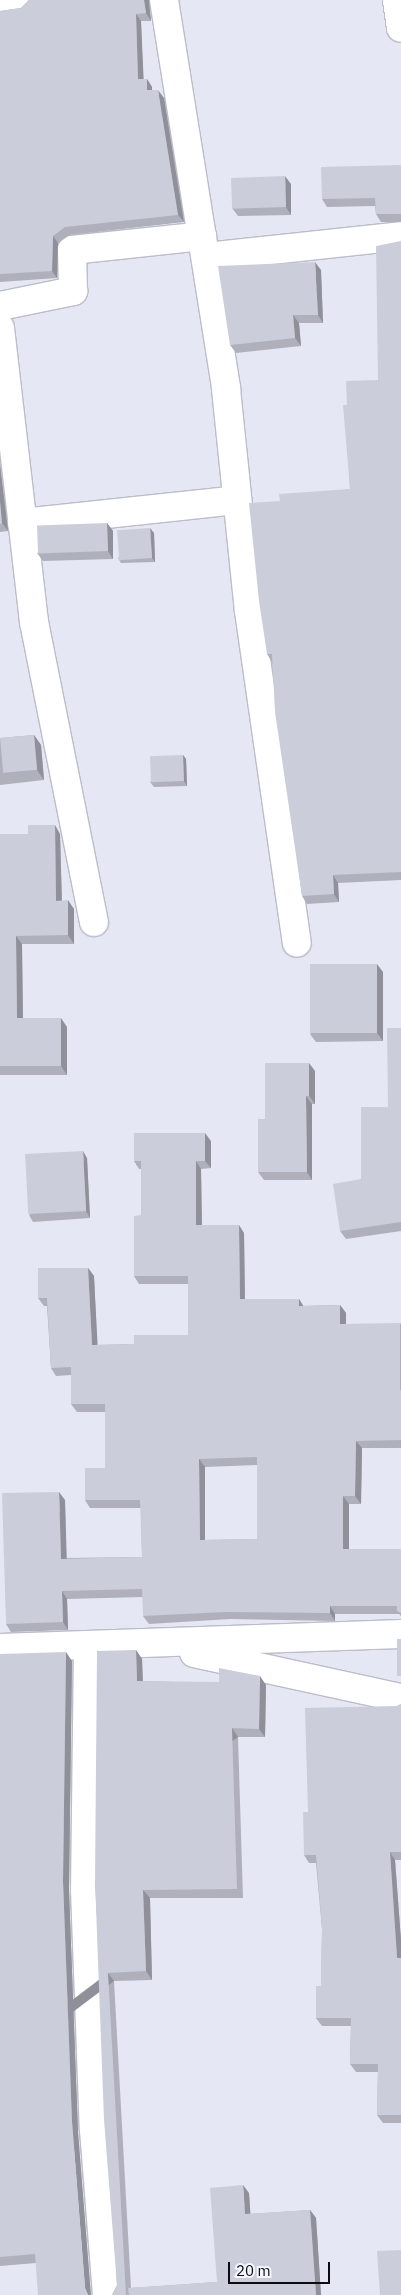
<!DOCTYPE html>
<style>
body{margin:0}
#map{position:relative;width:401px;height:2295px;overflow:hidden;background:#e6e7f5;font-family:"IBM Plex Sans",sans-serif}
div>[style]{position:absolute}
.roads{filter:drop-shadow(1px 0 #bcbcca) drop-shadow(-1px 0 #bcbcca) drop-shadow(0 1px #bcbcca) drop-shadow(0 -1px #bcbcca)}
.minor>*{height:28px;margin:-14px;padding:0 14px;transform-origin:14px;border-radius:14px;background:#fff}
.wall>*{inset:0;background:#afb0bc}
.shaded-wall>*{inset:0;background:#8f9099;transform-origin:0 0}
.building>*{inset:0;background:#cccddb;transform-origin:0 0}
span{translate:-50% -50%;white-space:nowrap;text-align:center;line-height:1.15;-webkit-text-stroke:4px #f4f5fd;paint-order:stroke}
.scale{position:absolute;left:228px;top:2262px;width:102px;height:22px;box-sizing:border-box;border:2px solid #0b0b10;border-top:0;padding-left:6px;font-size:15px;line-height:18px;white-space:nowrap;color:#0b0b10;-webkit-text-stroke:4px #f4f5fd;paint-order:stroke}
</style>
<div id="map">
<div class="roads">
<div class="minor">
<i style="left:164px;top:0;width:394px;rotate:80.9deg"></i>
<i style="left:226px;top:389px;width:223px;rotate:84.1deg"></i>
<i style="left:249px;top:611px;width:335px;rotate:81.8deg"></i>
<i style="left:397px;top:0;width:28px;rotate:82deg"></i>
<i style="left:0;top:5px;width:24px;rotate:-12deg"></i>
<i style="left:206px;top:257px;width:196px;rotate:-6.1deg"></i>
<i style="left:0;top:306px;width:75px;rotate:-11.6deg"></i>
<i style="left:73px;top:291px;width:41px;rotate:-91.4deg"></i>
<i style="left:72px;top:250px;width:131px;rotate:-6.1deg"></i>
<i style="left:0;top:328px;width:296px;rotate:83.4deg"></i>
<i style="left:34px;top:622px;width:306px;rotate:78.7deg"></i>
<i style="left:22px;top:523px;width:216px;rotate:-6.1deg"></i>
<i style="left:88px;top:1646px;width:244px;rotate:90.7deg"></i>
<i style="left:85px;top:1890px;width:240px;rotate:87.9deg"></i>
<i style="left:94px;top:2130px;width:166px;rotate:85.5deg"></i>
<i style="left:0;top:1648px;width:401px;rotate:-2deg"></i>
<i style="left:194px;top:1653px;width:212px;rotate:12.3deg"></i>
</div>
</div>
<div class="wall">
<i style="clip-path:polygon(29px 0,149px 0,149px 2px,151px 21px,141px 21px,143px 79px,147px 79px,152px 87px,152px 90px,164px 98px,184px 222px,70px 235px,58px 243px,57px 278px,0 282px,0 11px,21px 8px)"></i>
<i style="clip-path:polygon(401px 165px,401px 222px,381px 222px,376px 214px,375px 206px,327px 207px,322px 199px)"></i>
<i style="clip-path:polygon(291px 184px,291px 215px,238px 216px,232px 208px)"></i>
<i style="clip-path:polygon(401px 241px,401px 880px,338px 883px,339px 902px,307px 904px,302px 896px,272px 662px,267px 654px,280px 501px,350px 489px,347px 405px,378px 380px)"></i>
<i style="clip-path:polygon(321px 270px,323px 323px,299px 323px,301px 346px,236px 353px,230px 345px)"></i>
<i style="clip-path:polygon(0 464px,8px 531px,0 532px)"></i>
<i style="clip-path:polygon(107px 523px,113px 531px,113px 559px,43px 561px,37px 553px)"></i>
<i style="clip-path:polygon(154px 533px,155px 562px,121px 563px,118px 558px)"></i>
<i style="clip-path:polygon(34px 735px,41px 745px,44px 780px,0 785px,0 738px)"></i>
<i style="clip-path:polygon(183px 755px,186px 759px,187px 786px,154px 787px,150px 782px)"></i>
<i style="clip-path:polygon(0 834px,60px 834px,62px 901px,74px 909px,74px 944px,22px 944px,23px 1018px,67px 1027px,67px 1075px,0 1075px)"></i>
<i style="clip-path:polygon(383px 972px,383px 1041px,316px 1042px,310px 1034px)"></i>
<i style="clip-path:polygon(401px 1028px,401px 1231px,346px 1239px,340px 1231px,361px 1179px,388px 1107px)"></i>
<i style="clip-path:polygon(315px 1071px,315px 1104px,312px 1104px,312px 1180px,264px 1180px,258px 1172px,265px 1119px)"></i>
<i style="clip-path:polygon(evenodd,211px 1141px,211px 1168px,201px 1169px,202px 1225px,244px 1233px,245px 1299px,299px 1299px,303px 1306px,340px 1305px,346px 1313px,346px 1324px,401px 1325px,401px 1448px,362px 1448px,361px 1504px,349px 1504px,349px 1549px,401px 1549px,401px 1616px,399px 1614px,335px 1614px,335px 1621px,230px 1619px,149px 1624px,143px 1616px,143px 1597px,67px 1599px,68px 1630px,11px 1632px,6px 1624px,65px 1500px,66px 1558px,142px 1557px,141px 1508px,90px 1508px,85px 1500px,105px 1468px,105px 1412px,77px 1412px,71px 1404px,71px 1375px,56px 1376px,51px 1368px,47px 1306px,44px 1306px,38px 1298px,88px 1268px,94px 1276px,97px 1345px,134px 1344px,188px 1335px,188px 1284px,139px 1284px,134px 1276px,141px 1215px,141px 1169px,139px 1169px,134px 1161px,211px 1141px,257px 1465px,257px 1539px,205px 1540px,205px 1467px,257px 1465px)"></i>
<i style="clip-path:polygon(87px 1158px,90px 1218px,33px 1222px,29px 1215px)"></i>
<i style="clip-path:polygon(136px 1650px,142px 1659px,143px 1681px,266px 1685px,265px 1737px,238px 1737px,243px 1898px,150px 1898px,152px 1980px,114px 1981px,131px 2288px,217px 2282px,249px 2193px,250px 2214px,310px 2210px,316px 2218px,321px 2295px,112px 2295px,117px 2285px,95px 1881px)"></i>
<i style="clip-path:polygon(0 1654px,72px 1661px,69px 1890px,78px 2131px,36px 2263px,0 2266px)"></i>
<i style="clip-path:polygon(401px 1704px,401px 1860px,395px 1860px,401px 1940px,401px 2123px,383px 2123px,377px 2115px,378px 2072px,356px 2072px,350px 2064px,351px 2026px,322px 2026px,316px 2018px,321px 1986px,322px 1929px,316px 1863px,309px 1863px,304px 1855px,308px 1812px,397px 1706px)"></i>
</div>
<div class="shaded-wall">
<i style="clip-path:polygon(144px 0,149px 0,149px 2px,151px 21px,146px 13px)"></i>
<i style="clip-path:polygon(136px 14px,141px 21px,144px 87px,138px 79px)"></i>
<i style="clip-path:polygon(147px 79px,152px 87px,152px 98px,147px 90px)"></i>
<i style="clip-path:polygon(158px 90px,164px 98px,184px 222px,178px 215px)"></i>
<i style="clip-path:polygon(285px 176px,291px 184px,291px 215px,286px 207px)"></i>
<i style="clip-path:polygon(53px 236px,58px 243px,57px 278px,52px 271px)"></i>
<i style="clip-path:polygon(315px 262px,321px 270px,323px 323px,318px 315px)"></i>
<i style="clip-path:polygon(293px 315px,299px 323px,301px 346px,295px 338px)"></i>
<i style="clip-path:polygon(0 464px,8px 531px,2px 523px,0 502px)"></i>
<i style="clip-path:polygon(107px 523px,113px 531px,113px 559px,108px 551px)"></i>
<i style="clip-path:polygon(150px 528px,154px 533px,155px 562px,152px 558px)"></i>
<i style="clip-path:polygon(34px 735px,41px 745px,44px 780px,37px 770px)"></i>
<i style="clip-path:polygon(183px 755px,186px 759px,187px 786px,184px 781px)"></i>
<i style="clip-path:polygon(55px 825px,60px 834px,62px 909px,56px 901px)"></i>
<i style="clip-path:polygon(333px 875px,338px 883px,339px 902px,334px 894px)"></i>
<i style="clip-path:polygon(68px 900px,74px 909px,74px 944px,68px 935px)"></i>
<i style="clip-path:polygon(16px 936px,22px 944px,23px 1027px,17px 1018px)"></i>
<i style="clip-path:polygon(377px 964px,383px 972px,383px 1041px,377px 1033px)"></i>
<i style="clip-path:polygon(61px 1018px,67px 1027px,67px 1075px,61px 1066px)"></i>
<i style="clip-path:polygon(309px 1063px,315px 1071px,315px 1104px,309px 1096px)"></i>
<i style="clip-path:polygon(306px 1096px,312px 1104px,312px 1180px,307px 1172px)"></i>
<i style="clip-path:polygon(205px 1133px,211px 1141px,211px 1168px,205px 1161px)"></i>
<i style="clip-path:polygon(83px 1151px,87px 1158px,90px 1218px,86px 1211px)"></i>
<i style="clip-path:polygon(196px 1161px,201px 1169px,202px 1233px,196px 1225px)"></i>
<i style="clip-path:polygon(239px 1225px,244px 1233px,245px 1307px,240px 1299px)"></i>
<i style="clip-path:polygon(88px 1268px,94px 1276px,98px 1353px,92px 1345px)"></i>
<i style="clip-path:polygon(299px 1299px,304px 1307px,299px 1306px)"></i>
<i style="clip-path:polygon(340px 1305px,346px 1313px,346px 1332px,340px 1324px)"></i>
<i style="left:400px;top:1323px;width:2px;height:67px;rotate:63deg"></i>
<i style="clip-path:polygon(356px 1441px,362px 1448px,361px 1504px,355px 1496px)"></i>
<i style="clip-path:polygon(199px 1459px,205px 1467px,205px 1548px,200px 1540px)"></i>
<i style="clip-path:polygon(59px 1492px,65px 1500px,67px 1567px,61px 1559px)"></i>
<i style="clip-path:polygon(343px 1496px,349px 1504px,349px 1557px,343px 1549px)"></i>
<i style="clip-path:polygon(62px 1591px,67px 1599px,68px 1630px,63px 1622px)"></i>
<i style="clip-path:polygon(330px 1606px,335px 1614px,335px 1621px,330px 1613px)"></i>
<i style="clip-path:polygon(136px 1650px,142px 1659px,143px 1690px,137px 1681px)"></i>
<i style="clip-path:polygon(66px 1652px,72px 1661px,69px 1890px,78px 2131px,91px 2295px,88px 2295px,85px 2288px,72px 2122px,63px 1881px)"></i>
<i style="clip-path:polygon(260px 1676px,266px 1685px,265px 1737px,259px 1729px)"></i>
<i style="left:232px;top:1728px;width:11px;height:161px;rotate:56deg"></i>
<i style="clip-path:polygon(390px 1852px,395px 1860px,401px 1940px,401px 1963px,397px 1958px)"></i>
<i style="clip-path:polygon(143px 1890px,150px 1898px,152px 1980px,146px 1971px)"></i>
<i style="left:108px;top:1973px;width:10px;height:323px;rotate:53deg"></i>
<i style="clip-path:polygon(243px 2185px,249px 2193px,251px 2222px,245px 2214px)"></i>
<i style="clip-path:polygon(310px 2210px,316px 2218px,321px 2295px,316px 2295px)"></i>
</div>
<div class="building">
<i style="clip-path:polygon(29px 0,144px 0,146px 13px,136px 14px,138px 79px,147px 79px,147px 90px,158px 90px,178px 215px,65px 227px,53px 236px,52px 271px,0 274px,0 11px,21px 8px)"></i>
<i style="clip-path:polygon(401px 165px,401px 214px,376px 214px,375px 198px,322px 199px,321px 167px)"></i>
<i style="left:285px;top:176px;width:31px;height:54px;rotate:88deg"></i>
<i style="clip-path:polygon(401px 241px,401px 872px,333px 875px,334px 894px,302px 896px,275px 712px,272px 654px,267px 654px,259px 601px,249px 503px,280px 501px,279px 494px,350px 489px,343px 405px,347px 405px,346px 381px,378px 380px,376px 246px)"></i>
<i style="clip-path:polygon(315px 262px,318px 315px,293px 315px,295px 338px,230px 345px,218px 266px)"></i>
<i style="clip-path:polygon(0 502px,2px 523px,0 524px)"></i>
<i style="left:107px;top:523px;width:28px;height:70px;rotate:88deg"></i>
<i style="left:150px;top:528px;width:30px;height:33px;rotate:86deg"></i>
<i style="left:34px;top:735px;width:35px;height:34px;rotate:85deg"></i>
<i style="left:183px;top:755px;width:26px;height:33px;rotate:88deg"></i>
<i style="clip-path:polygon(28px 825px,55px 825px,56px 901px,68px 900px,68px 935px,16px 936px,17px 1018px,61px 1018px,61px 1066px,0 1066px,0 834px,28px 834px)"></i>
<i style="left:377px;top:964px;width:69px;height:67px;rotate:90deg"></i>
<i style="clip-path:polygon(387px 1028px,401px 1028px,401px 1222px,340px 1231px,333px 1184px,361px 1179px,361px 1107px,388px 1107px)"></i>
<i style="clip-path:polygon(265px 1063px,309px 1063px,309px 1096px,306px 1096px,307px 1172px,258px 1172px,258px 1119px,265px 1119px)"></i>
<i style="clip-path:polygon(evenodd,134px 1133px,205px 1133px,205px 1161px,196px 1161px,196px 1225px,239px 1225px,240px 1299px,299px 1299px,299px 1306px,340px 1305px,340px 1324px,400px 1323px,400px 1390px,401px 1390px,401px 1440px,356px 1441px,355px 1496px,343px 1496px,343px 1549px,401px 1549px,401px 1613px,397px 1611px,397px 1606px,330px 1606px,330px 1613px,225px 1612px,143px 1616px,142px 1589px,62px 1591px,63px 1622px,6px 1624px,2px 1493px,59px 1492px,61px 1559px,142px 1557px,140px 1500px,85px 1500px,85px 1468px,105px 1468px,105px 1404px,71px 1404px,71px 1367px,51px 1368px,47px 1298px,38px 1298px,38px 1268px,88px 1268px,92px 1345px,134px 1344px,134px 1335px,188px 1335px,188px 1276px,134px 1276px,134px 1216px,141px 1215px,141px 1161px,134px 1161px,134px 1133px,257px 1457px,257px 1539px,200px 1540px,199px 1459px,257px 1457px)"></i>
<i style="left:83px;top:1151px;width:60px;height:58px;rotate:87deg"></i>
<i style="left:401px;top:1639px;width:37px;height:4px;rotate:90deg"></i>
<i style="clip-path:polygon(136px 1650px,137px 1681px,219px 1682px,219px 1668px,260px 1676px,259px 1729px,232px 1728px,237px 1889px,143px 1890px,146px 1971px,108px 1973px,126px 2295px,112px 2295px,117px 2285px,104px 2120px,95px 1881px,97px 1651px)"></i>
<i style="clip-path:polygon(66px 1652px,63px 1881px,72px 2122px,85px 2288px,88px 2295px,38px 2295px,35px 2254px,0 2257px,0 1654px)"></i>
<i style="clip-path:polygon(401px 1704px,401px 1852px,390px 1852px,397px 1958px,401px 1958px,401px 2115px,377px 2115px,378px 2064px,350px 2064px,351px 2018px,316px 2018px,316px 1986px,321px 1986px,322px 1929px,316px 1855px,304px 1855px,303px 1812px,308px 1812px,305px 1708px,397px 1706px)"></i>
<i style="clip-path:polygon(243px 2185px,245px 2214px,310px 2210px,316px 2295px,129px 2295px,128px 2288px,217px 2282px,210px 2188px)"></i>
<i style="clip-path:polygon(401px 2250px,401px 2295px,380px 2295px,377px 2251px)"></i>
</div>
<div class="scale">20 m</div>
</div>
